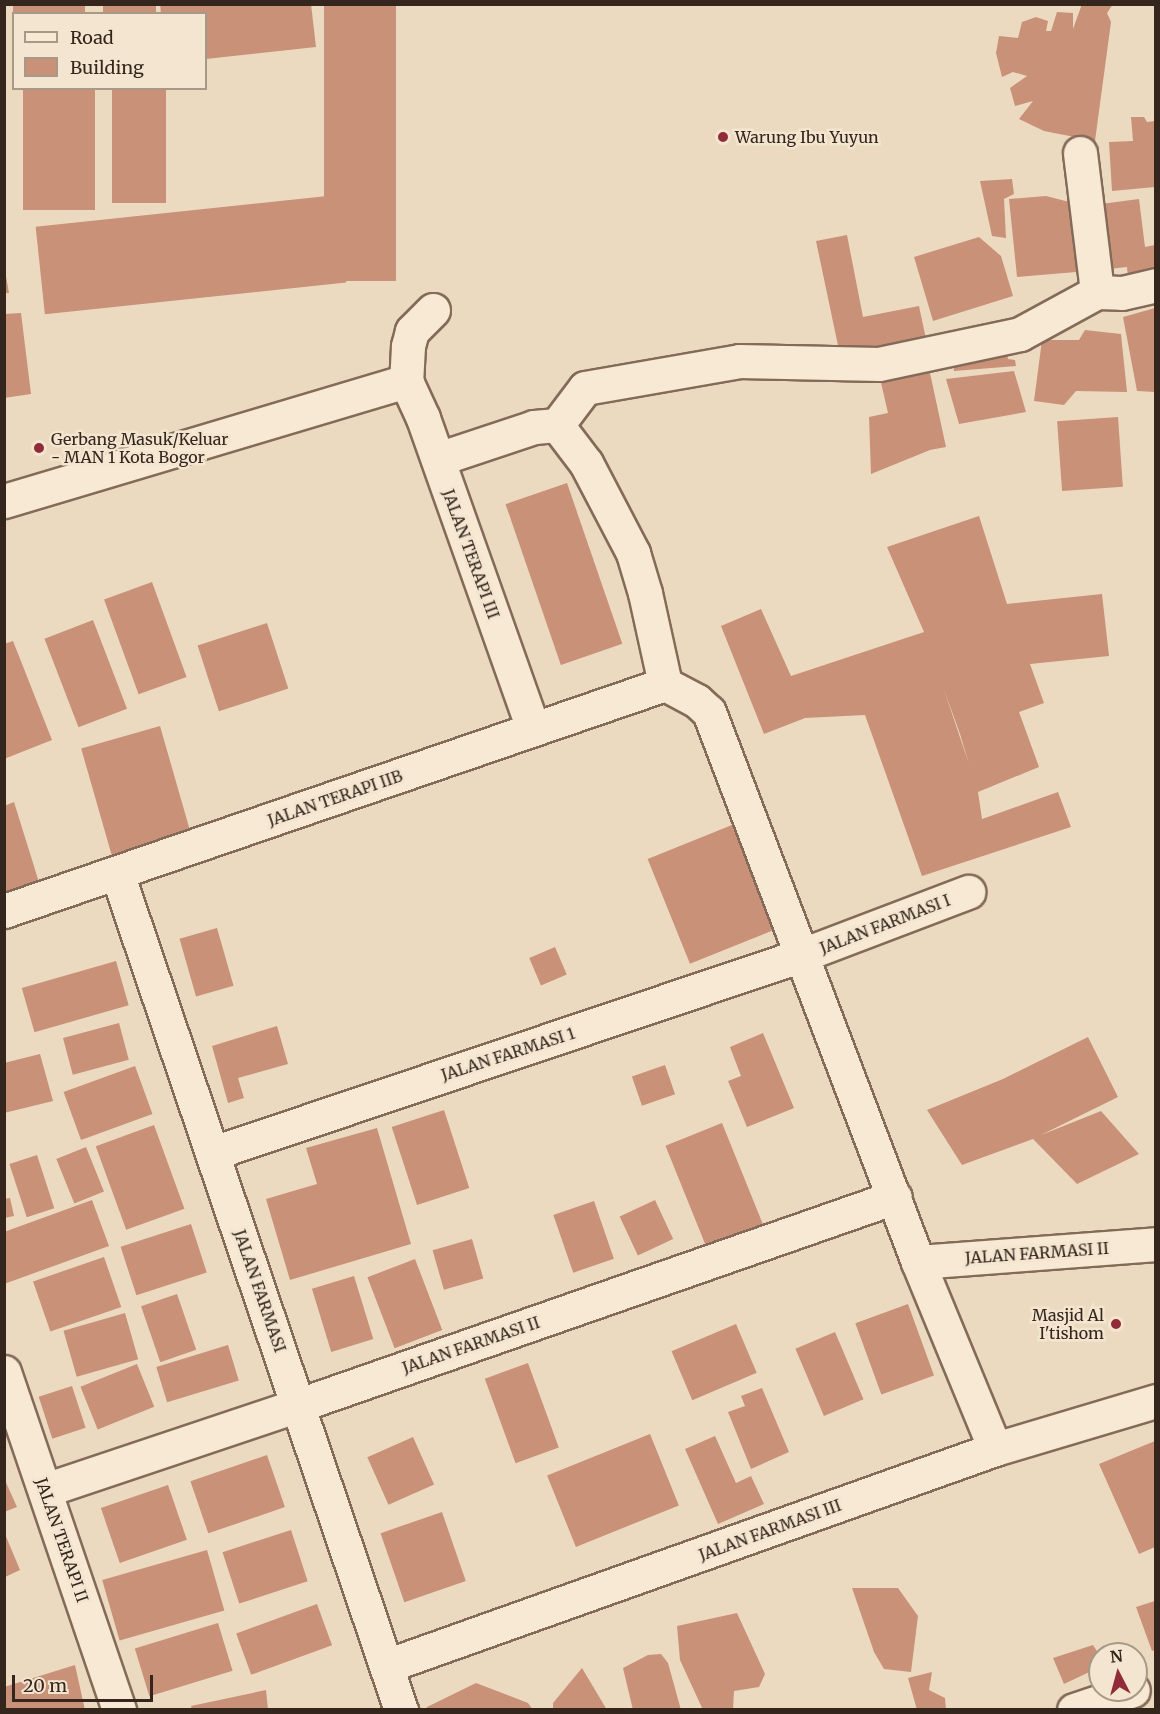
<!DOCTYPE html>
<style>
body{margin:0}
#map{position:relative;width:1160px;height:1714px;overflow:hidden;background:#ecdac0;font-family:Merriweather,serif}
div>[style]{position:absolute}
.building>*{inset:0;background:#c89178;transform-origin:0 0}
.roads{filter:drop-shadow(2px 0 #846b59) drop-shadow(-2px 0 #846b59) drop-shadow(0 2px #846b59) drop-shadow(0 -2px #846b59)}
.street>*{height:33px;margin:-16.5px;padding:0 16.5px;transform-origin:16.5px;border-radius:16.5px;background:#f7e9d3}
.dots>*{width:16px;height:16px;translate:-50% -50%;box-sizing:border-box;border:3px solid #f3e5cf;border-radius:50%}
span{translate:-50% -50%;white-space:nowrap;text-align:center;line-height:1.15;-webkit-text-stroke:5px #f3e5cf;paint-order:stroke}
.poi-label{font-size:16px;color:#34261d}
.left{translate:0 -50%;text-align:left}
.right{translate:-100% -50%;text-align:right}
.street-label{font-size:16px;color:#34261d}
.frame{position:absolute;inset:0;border:6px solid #34261d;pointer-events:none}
.legend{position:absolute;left:12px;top:12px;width:195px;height:78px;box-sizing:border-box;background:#f3e5cf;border:2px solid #a79988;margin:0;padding:8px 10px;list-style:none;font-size:18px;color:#34261d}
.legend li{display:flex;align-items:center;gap:12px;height:30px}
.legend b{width:30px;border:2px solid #a79988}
.north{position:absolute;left:1088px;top:1642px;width:60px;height:60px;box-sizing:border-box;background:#f3e5cf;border:2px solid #a79988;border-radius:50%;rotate:354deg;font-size:16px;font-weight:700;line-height:24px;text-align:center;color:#34261d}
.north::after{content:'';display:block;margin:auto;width:21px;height:27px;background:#902c37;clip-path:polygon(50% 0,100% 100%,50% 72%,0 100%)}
.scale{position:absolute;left:12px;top:1675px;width:141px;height:27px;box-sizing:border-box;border:3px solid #34261d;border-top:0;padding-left:8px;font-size:18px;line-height:21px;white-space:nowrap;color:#34261d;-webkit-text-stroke:4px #f3e5cf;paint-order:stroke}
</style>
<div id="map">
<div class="building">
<i style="left:13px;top:4px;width:72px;height:10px"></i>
<i style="left:103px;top:4px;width:53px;height:10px"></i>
<i style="clip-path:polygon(160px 4px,311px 4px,316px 47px,206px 59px,206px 14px,161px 14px)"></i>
<i style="left:324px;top:4px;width:72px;height:277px"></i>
<i style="clip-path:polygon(1082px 4px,1113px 4px,1107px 13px,1111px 22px,1095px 141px,1044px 131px,1019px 119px,1033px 101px,1015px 106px,1010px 88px,1027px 76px,1013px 72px,1002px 77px,996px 53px,999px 36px,1018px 38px,1022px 22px,1036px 17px,1048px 21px,1046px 31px,1051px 31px,1057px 12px,1073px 13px,1073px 29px)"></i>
<i style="left:23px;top:88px;width:72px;height:122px"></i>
<i style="left:112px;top:88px;width:54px;height:115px"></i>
<i style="clip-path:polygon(1131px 117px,1144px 117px,1147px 122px,1155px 121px,1155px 187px,1112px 191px,1109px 142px,1133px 141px)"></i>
<i style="clip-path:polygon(1012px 179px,1014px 194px,1004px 199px,1006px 238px,992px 236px,980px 181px)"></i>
<i style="left:337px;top:195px;width:88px;height:303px;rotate:84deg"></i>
<i style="clip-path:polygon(1046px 196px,1081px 205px,1088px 271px,1017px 277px,1009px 199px)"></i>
<i style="clip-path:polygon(1139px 199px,1145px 247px,1155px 245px,1155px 276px,1128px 279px,1127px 267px,1109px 269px,1101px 204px)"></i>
<i style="clip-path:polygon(847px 235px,863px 317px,919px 306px,926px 339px,840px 355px,816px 241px)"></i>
<i style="clip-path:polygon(979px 237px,1001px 256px,1013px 296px,933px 321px,914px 257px)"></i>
<i style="clip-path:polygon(4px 265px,9px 293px,4px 293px)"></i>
<i style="clip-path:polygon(1155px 308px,1155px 392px,1137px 391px,1123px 317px)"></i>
<i style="clip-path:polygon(21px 313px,31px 394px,4px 398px,4px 314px)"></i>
<i style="clip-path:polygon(1085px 330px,1121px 334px,1127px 392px,1076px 391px,1064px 405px,1034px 401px,1042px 340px,1079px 340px)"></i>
<i style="clip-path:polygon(1005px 344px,1008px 359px,1015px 360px,1016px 366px,954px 371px,952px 354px)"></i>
<i style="clip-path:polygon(937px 362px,939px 371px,930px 373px,946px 447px,930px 450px,871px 474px,869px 417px,888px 413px,879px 374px)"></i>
<i style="clip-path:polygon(1014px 371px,1026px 412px,959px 424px,946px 379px)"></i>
<i style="left:1118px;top:417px;width:70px;height:61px;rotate:86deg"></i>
<i style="left:567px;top:483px;width:170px;height:65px;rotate:71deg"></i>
<i style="clip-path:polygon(evenodd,979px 516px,1007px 604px,1102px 594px,1109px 656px,1030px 664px,1044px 703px,1019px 712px,1039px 767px,978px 792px,982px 819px,1058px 792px,1071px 827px,922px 876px,865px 715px,805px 718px,764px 734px,721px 626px,761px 609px,791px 676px,924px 632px,887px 547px,979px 516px,943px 687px,960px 734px,969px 764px,943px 687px)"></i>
<i style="left:152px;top:582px;width:101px;height:51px;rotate:70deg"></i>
<i style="left:93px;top:620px;width:95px;height:52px;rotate:69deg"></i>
<i style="left:267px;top:623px;width:69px;height:73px;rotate:72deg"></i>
<i style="clip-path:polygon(13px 641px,52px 740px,4px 759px,4px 644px)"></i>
<i style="left:160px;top:726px;width:115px;height:82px;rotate:74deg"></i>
<i style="clip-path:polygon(14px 802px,42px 892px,4px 904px,4px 806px)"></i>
<i style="left:732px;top:825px;width:113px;height:91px;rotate:68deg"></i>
<i style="left:217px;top:928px;width:60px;height:39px;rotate:74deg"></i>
<i style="left:555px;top:947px;width:30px;height:28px;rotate:67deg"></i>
<i style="left:116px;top:961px;width:46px;height:98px;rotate:74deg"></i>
<i style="left:119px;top:1023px;width:38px;height:58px;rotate:75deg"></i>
<i style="clip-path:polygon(277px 1026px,288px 1064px,238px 1078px,244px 1098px,228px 1103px,212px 1046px)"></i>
<i style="clip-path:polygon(763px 1033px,794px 1108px,747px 1127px,728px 1081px,741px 1076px,730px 1047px)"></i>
<i style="clip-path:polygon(1088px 1037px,1118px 1097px,1041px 1135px,1101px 1111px,1139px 1154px,1077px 1184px,1033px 1139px,962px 1165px,927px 1110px,1003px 1079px)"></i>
<i style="clip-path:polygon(40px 1054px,53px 1101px,4px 1113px,4px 1063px)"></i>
<i style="left:665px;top:1065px;width:31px;height:35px;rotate:71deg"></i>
<i style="left:135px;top:1066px;width:51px;height:76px;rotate:70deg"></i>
<i style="left:444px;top:1110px;width:82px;height:55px;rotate:72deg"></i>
<i style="left:722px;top:1123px;width:110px;height:61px;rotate:68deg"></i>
<i style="left:154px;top:1125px;width:89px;height:62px;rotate:70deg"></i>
<i style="clip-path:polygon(377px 1128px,411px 1244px,290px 1280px,266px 1199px,317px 1184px,306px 1148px)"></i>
<i style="left:86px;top:1147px;width:48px;height:32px;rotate:68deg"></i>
<i style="left:37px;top:1155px;width:56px;height:29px;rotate:72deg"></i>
<i style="clip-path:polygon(10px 1198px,14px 1216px,4px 1218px,4px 1199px)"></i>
<i style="clip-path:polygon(92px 1200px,109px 1246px,4px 1284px,4px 1232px)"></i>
<i style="left:655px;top:1200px;width:43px;height:39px;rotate:65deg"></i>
<i style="left:594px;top:1201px;width:61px;height:43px;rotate:71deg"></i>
<i style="left:191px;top:1224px;width:51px;height:74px;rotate:72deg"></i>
<i style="left:472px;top:1239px;width:41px;height:41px;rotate:74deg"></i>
<i style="left:104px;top:1257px;width:53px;height:75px;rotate:71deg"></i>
<i style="left:415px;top:1259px;width:76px;height:51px;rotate:69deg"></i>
<i style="left:354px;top:1276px;width:66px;height:44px;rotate:73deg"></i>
<i style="left:177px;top:1294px;width:59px;height:38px;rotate:71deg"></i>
<i style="left:908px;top:1304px;width:76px;height:56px;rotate:70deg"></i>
<i style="left:125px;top:1313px;width:48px;height:64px;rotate:74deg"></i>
<i style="left:736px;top:1324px;width:53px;height:70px;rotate:67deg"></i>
<i style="left:835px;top:1332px;width:73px;height:43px;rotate:67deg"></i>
<i style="left:228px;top:1345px;width:37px;height:75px;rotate:73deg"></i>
<i style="left:528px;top:1363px;width:90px;height:46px;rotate:70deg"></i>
<i style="left:137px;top:1364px;width:46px;height:61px;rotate:68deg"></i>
<i style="left:72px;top:1386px;width:44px;height:35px;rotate:72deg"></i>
<i style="clip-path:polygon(762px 1388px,789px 1452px,751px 1469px,728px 1412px,745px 1406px,741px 1396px)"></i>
<i style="left:650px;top:1434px;width:77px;height:111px;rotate:68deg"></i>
<i style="clip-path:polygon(715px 1436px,736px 1483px,751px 1476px,764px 1504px,718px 1524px,685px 1449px)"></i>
<i style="left:413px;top:1437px;width:52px;height:50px;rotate:66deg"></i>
<i style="clip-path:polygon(1155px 1441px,1155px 1547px,1139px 1554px,1099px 1464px)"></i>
<i style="left:267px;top:1455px;width:55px;height:81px;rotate:71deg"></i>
<i style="clip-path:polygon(4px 1478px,17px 1507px,4px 1512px)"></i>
<i style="left:168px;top:1485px;width:58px;height:71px;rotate:71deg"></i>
<i style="left:442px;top:1512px;width:73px;height:65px;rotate:71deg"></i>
<i style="left:291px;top:1530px;width:54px;height:72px;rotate:72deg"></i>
<i style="clip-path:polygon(5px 1534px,20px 1570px,5px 1577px)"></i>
<i style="left:207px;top:1550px;width:63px;height:109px;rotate:74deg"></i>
<i style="clip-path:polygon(852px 1588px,898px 1588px,918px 1616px,911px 1672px,884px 1669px,874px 1652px)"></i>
<i style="clip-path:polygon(1155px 1601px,1155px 1650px,1152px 1651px,1136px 1607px)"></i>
<i style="left:317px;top:1604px;width:44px;height:86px;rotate:70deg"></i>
<i style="clip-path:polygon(737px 1613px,765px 1674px,759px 1687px,734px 1691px,733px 1710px,703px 1710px,680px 1660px,677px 1626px)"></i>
<i style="left:218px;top:1623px;width:50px;height:87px;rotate:73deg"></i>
<i style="clip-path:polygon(1093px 1645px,1100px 1656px,1100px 1667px,1064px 1684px,1053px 1658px)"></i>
<i style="clip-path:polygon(661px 1654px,668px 1663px,681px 1710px,633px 1710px,623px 1668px,648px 1655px)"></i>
<i style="clip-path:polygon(75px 1665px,85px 1710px,4px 1710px,4px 1687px)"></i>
<i style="clip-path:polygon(582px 1668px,607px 1710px,553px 1710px,553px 1703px)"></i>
<i style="clip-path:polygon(932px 1672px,929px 1690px,945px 1698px,946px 1710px,917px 1710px,908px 1678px)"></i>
<i style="clip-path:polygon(476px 1683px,528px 1703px,533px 1710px,426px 1710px,427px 1707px)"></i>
<i style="clip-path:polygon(266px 1690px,268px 1710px,192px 1710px,191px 1706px)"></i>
</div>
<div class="roads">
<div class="street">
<i style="left:1080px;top:153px;width:140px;rotate:83deg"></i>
<i style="left:433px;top:310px;width:30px;rotate:135deg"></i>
<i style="left:412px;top:331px;width:16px;rotate:105deg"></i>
<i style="left:408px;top:346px;width:35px;rotate:93deg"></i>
<i style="left:406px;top:381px;width:41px;rotate:65.3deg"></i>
<i style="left:423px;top:418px;width:330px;rotate:70.5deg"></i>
<i style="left:557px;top:425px;width:46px;rotate:-52.9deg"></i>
<i style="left:585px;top:388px;width:156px;rotate:-9.9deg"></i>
<i style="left:739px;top:361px;width:140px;rotate:1.2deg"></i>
<i style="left:879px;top:364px;width:144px;rotate:-12deg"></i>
<i style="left:1020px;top:334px;width:88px;rotate:-28.6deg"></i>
<i style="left:1097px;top:292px;width:25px;rotate:2deg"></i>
<i style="left:1122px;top:293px;width:35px;rotate:-13deg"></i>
<i style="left:557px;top:425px;width:48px;rotate:52.7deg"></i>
<i style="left:586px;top:463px;width:102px;rotate:62.4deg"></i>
<i style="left:633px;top:553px;width:42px;rotate:73.3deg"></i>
<i style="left:645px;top:593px;width:93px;rotate:77.6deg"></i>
<i style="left:438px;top:459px;width:101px;rotate:-18.4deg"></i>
<i style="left:534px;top:427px;width:23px;rotate:-5deg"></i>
<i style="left:4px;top:501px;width:420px;rotate:-16.6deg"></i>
<i style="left:665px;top:684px;width:36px;rotate:28deg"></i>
<i style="left:697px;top:701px;width:16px;rotate:43deg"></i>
<i style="left:709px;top:712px;width:588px;rotate:69.19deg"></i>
<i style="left:918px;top:1262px;width:202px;rotate:67.6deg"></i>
<i style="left:117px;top:873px;width:884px;rotate:71.26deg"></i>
<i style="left:4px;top:911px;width:699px;rotate:-18.95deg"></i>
<i style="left:213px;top:1153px;width:621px;rotate:-18.58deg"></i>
<i style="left:802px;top:955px;width:178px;rotate:-20.8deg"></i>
<i style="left:918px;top:1262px;width:239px;rotate:-4.3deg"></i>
<i style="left:4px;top:1372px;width:357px;rotate:71.2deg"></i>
<i style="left:45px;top:1490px;width:268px;rotate:-18.5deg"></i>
<i style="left:299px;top:1405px;width:631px;rotate:-19.24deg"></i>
<i style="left:386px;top:1666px;width:647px;rotate:-19.61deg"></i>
<i style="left:995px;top:1449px;width:168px;rotate:-16.6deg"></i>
<i style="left:1074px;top:1710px;width:62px;rotate:-18.7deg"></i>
</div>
</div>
<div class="dots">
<i style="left:723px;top:137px;background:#902c37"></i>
<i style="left:39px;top:448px;background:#902c37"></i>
<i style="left:1116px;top:1324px;background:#902c37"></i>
</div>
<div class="poi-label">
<span class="left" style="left:735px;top:137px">Warung Ibu Yuyun</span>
<span class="left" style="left:51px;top:448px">Gerbang Masuk/Keluar<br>- MAN 1 Kota Bogor</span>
<span class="right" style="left:1104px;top:1324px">Masjid Al<br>I'tishom</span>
</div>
<div class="street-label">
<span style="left:471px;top:554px;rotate:70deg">JALAN TERAPI III</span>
<span style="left:335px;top:798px;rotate:-19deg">JALAN TERAPI IIB</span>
<span style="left:885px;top:924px;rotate:-21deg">JALAN FARMASI I</span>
<span style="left:508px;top:1054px;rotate:-18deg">JALAN FARMASI 1</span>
<span style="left:1037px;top:1253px;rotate:-4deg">JALAN FARMASI II</span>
<span style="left:260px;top:1291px;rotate:71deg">JALAN FARMASI</span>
<span style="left:471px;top:1345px;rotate:-19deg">JALAN FARMASI II</span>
<span style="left:770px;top:1530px;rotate:-20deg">JALAN FARMASI III</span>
<span style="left:62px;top:1540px;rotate:71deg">JALAN TERAPI II</span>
</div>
<div class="frame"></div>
<ul class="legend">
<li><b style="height:8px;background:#f7e9d3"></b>Road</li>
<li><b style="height:16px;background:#c89178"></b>Building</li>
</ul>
<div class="north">N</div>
<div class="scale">20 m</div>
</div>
